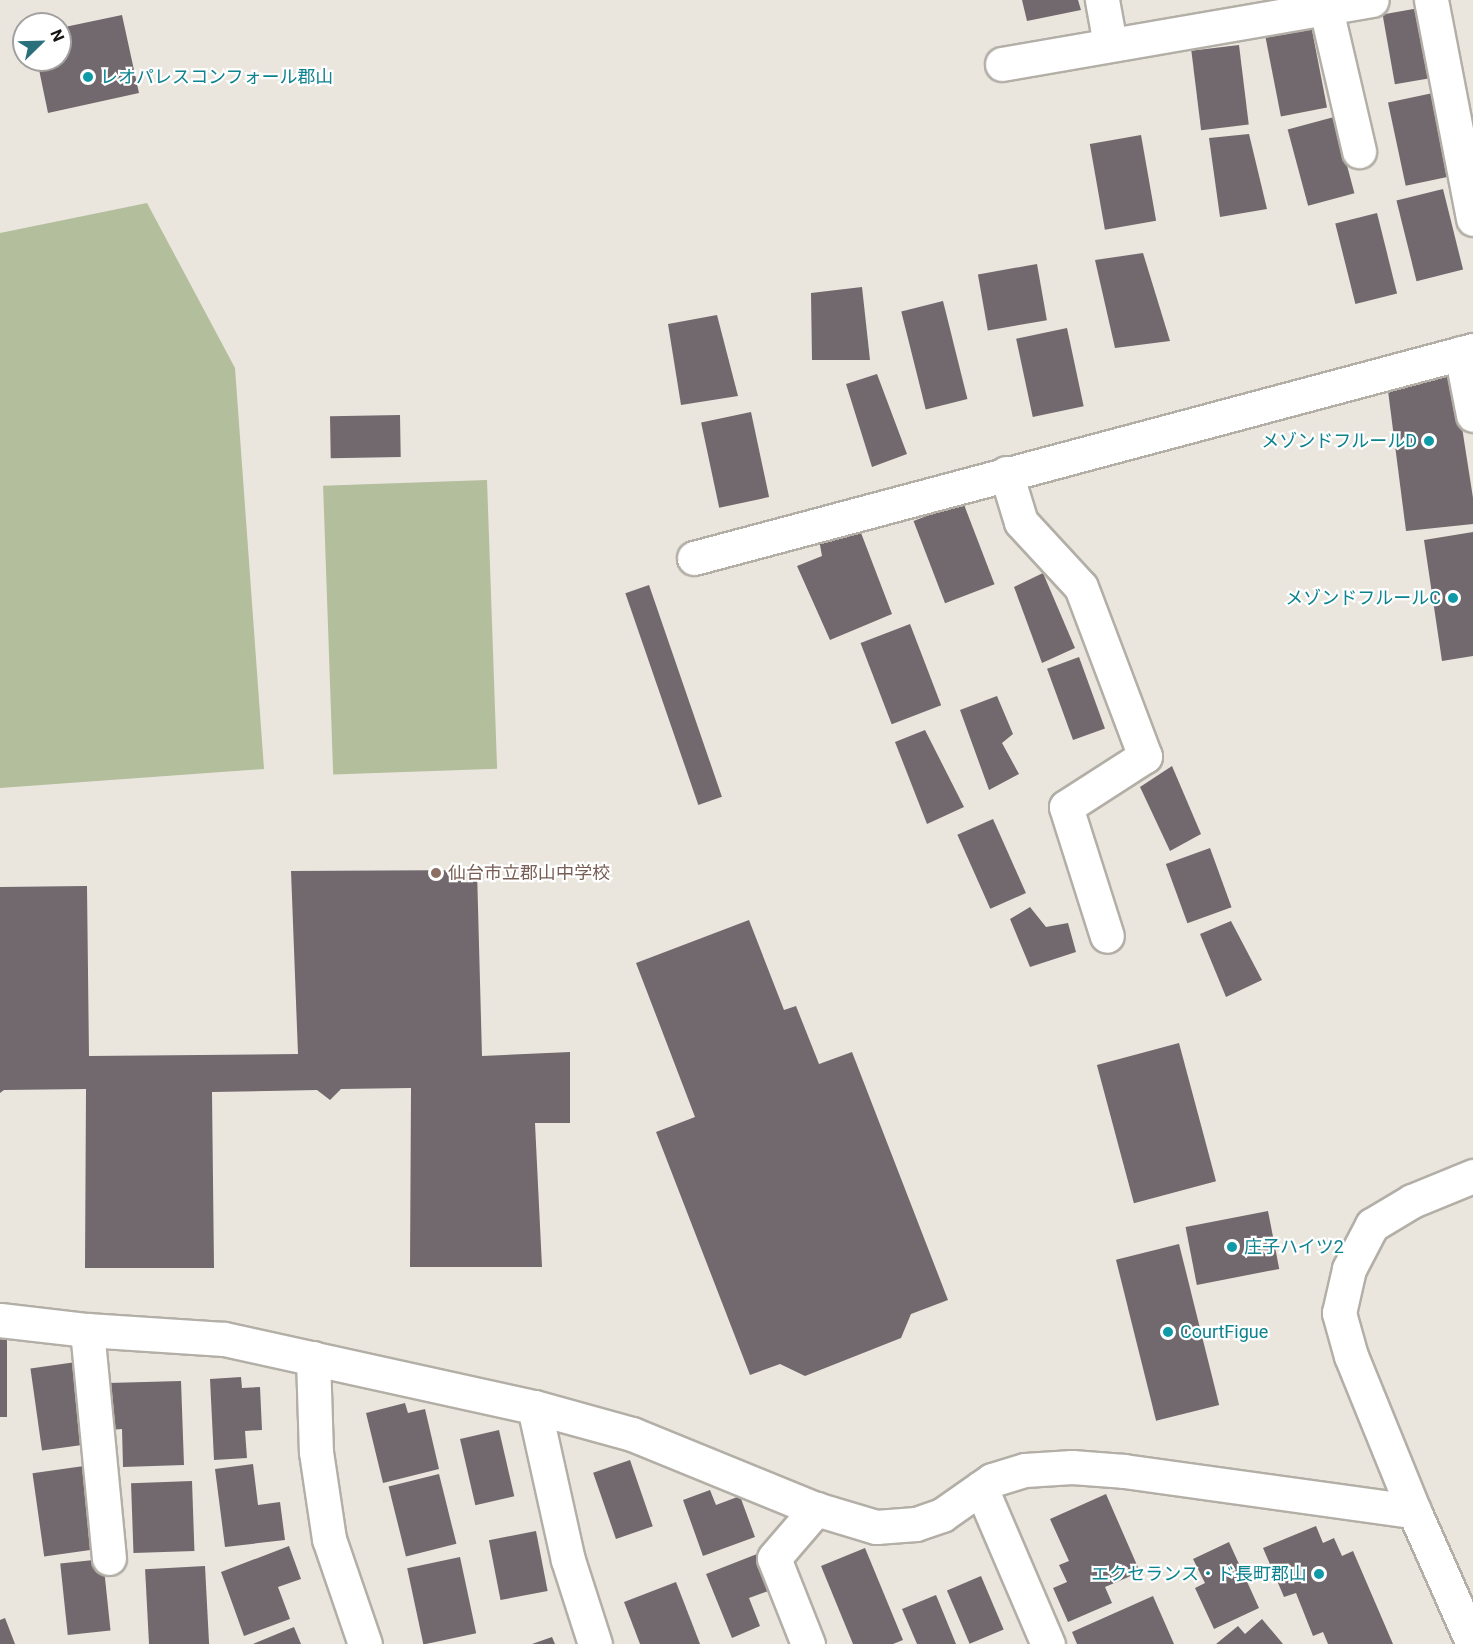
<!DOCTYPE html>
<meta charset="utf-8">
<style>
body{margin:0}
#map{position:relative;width:1473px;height:1644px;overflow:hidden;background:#eae6dd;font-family:Roboto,"Noto Sans JP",sans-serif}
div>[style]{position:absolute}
.green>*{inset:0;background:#b3be9d;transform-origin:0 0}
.building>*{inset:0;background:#72696e;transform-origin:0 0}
.roads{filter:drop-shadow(2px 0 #b3afa7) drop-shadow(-2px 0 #b3afa7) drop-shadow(0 2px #b3afa7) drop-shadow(0 -2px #b3afa7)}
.street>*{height:33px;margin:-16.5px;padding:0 16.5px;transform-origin:16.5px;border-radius:16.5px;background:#fff}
.secondary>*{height:33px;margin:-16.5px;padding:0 16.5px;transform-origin:16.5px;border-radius:16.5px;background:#fff}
.dots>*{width:16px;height:16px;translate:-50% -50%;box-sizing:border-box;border:3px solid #fff;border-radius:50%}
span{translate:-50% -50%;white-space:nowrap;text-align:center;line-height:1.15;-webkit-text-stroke:4.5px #fff;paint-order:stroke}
.culture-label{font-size:18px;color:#0d838f}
.left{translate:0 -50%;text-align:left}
.right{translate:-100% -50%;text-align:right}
.education-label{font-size:18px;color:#785e54}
.north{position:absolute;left:12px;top:12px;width:60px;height:60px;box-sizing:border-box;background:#fff;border:2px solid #a2a1a0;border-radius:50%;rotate:67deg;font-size:16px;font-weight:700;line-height:24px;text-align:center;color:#161411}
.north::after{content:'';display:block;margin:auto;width:21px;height:27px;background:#29707c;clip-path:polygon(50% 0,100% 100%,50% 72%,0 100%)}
</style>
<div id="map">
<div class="green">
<i style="clip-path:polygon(147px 203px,235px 368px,264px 769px,0 788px,0 233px)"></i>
<i style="left:487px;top:480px;width:289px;height:164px;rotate:88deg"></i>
</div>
<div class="building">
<i style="clip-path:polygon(1022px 0,1078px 0,1081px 10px,1027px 21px)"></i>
<i style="left:1419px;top:8px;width:71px;height:37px;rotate:80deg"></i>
<i style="clip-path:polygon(122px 15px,139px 93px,48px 113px,37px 60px,60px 60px,60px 28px)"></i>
<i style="left:1311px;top:25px;width:84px;height:47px;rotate:79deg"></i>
<i style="left:1239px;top:45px;width:80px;height:48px;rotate:83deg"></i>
<i style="left:1433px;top:93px;width:85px;height:46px;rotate:78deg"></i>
<i style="left:1334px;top:117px;width:79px;height:48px;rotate:75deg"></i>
<i style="clip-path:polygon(1249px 134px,1267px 209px,1220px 217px,1209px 138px)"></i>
<i style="left:1141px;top:135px;width:87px;height:52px;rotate:80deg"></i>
<i style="left:1443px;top:189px;width:83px;height:48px;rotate:76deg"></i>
<i style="left:1377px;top:213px;width:83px;height:43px;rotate:76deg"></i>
<i style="clip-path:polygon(1143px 253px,1170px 341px,1115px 348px,1095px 260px)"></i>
<i style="left:1037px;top:264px;width:57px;height:60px;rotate:80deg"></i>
<i style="clip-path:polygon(862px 287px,870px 360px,812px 360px,811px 293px)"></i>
<i style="left:943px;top:301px;width:101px;height:43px;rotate:76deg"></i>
<i style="clip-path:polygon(717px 315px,738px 396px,681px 405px,668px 324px)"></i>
<i style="left:1067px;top:328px;width:80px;height:52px;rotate:78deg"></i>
<i style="clip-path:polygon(877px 374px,907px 454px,872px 467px,846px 384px)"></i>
<i style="clip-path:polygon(1454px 376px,1473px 498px,1473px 524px,1406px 531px,1387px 383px)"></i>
<i style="left:751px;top:412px;width:87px;height:51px;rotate:78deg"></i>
<i style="left:400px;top:415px;width:42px;height:70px;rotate:89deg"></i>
<i style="left:963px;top:502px;width:88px;height:53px;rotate:69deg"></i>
<i style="clip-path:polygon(858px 525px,892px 614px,830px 640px,797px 566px,822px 556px,818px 534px)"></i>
<i style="clip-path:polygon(1473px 532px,1473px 656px,1442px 661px,1424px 540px)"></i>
<i style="clip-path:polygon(1043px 573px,1075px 648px,1042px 663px,1014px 587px)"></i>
<i style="left:649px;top:585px;width:224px;height:25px;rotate:71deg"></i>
<i style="left:910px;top:624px;width:87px;height:53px;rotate:69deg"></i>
<i style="left:1079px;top:657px;width:76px;height:34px;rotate:70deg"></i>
<i style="clip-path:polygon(997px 696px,1013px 734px,1002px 743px,1019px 774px,989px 790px,960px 710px)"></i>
<i style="clip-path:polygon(925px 730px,964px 807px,927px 824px,895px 742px)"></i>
<i style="clip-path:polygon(1172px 766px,1201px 834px,1170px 851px,1140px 787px)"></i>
<i style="left:993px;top:819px;width:81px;height:39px;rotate:66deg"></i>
<i style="left:1210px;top:848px;width:63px;height:47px;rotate:70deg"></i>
<i style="clip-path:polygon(477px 870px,482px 1056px,570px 1052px,570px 1123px,535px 1123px,542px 1267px,410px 1267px,411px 1088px,341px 1089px,330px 1100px,317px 1090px,212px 1092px,214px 1268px,85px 1268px,86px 1089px,4px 1090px,0 1093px,0 887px,87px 886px,89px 1056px,298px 1054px,291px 871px)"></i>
<i style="clip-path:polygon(1030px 907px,1046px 927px,1068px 923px,1076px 952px,1030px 967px,1010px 919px)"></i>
<i style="clip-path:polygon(749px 920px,784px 1010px,796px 1006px,819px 1064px,852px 1052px,948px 1300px,911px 1314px,901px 1338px,805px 1376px,780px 1364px,750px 1375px,656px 1132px,695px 1117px,636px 963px)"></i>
<i style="clip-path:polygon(1231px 921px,1262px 980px,1226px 997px,1200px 934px)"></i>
<i style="left:1179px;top:1043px;width:143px;height:85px;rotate:75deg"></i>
<i style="left:1268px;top:1211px;width:59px;height:84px;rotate:79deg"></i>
<i style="left:1179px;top:1244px;width:166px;height:65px;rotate:76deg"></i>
<i style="left:0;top:1332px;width:7px;height:85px"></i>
<i style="left:76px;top:1362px;width:83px;height:46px;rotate:82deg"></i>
<i style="clip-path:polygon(241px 1377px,242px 1388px,260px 1387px,262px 1430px,245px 1431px,247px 1458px,214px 1460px,210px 1379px)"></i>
<i style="clip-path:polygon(181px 1381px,184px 1465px,123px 1467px,122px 1429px,110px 1430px,108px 1383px)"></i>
<i style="clip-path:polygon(405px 1403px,408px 1413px,425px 1409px,439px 1469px,383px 1483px,366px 1413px)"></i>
<i style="left:499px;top:1430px;width:68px;height:40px;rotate:77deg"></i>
<i style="left:630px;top:1460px;width:70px;height:39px;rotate:71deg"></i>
<i style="clip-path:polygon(253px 1464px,258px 1505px,280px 1502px,285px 1540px,225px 1547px,215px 1469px)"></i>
<i style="left:84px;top:1466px;width:84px;height:52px;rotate:82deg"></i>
<i style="left:439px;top:1474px;width:72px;height:52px;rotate:76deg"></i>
<i style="left:192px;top:1481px;width:70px;height:61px;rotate:88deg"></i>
<i style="clip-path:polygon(710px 1490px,716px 1505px,740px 1496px,755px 1537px,703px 1556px,683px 1500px)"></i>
<i style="clip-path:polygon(1106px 1494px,1140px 1572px,1105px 1587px,1112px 1603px,1068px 1622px,1053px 1588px,1067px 1582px,1059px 1565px,1069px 1561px,1050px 1519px)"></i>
<i style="clip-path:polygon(1316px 1526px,1323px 1543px,1334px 1538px,1342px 1556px,1353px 1551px,1393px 1644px,1328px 1644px,1323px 1632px,1313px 1636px,1296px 1593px,1284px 1597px,1263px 1548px)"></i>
<i style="left:536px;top:1531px;width:61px;height:48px;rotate:79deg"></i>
<i style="clip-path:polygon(1229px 1542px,1259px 1608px,1214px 1629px,1195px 1588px,1205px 1583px,1193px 1559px)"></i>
<i style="clip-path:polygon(289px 1546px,301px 1579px,278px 1587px,290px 1619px,244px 1636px,221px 1572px)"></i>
<i style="clip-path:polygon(865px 1548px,903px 1640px,893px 1644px,853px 1644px,821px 1566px)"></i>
<i style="clip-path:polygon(757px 1554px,771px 1590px,749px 1598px,760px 1626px,732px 1638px,706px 1574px)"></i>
<i style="left:460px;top:1557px;width:78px;height:54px;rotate:78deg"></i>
<i style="left:103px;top:1559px;width:72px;height:43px;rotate:84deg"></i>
<i style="left:205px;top:1566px;width:78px;height:60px;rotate:87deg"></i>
<i style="left:981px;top:1576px;width:58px;height:37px;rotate:67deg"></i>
<i style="clip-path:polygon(676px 1582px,700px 1644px,640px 1644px,624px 1602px)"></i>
<i style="clip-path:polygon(936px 1595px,956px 1644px,917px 1644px,902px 1609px)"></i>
<i style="clip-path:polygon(1153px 1596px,1174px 1644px,1077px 1644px,1072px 1632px)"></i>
<i style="clip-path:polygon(5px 1618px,15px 1644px,0 1644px,0 1620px)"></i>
<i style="clip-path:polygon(1262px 1619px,1283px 1644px,1216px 1644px,1238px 1626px,1245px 1634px)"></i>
<i style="clip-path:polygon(294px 1627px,301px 1644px,253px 1644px)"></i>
<i style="clip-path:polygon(552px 1637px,555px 1644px,532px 1644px)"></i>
</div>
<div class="roads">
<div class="street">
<i style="left:1102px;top:0;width:45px;rotate:79.7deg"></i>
<i style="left:1431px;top:0;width:223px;rotate:79.1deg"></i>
<i style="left:1326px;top:9px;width:146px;rotate:76.9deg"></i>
<i style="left:1002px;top:64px;width:375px;rotate:-9.8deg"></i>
<i style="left:1461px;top:353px;width:63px;rotate:79deg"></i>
<i style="left:1006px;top:473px;width:51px;rotate:73deg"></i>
<i style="left:1021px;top:522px;width:88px;rotate:47.3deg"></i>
<i style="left:1081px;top:587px;width:181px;rotate:69.3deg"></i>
<i style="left:1145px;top:756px;width:94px;rotate:147.2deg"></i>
<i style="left:1066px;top:807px;width:135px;rotate:72.4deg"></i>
<i style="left:694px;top:558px;width:806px;rotate:-14.95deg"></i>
<i style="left:0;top:1320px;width:88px;rotate:6.6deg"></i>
<i style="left:87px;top:1330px;width:137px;rotate:3.8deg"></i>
<i style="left:224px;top:1339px;width:317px;rotate:12.4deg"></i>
<i style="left:534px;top:1407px;width:102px;rotate:15.4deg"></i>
<i style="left:632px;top:1434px;width:199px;rotate:22.2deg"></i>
<i style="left:816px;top:1509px;width:63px;rotate:16.7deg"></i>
<i style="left:876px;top:1527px;width:40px;rotate:-4.3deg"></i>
<i style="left:916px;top:1524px;width:28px;rotate:-19deg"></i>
<i style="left:942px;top:1515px;width:61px;rotate:-35deg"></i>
<i style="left:992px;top:1480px;width:34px;rotate:-17deg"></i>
<i style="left:1025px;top:1470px;width:47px;rotate:-3.7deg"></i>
<i style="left:1072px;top:1467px;width:52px;rotate:4.4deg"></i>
<i style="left:1124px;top:1471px;width:293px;rotate:7.9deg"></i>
<i style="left:87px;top:1330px;width:229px;rotate:84.5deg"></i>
<i style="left:313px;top:1358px;width:94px;rotate:88.2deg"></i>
<i style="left:316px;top:1452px;width:88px;rotate:81.5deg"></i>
<i style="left:329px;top:1539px;width:111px;rotate:71.1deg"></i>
<i style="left:534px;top:1407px;width:157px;rotate:77.5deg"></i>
<i style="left:568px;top:1560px;width:88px;rotate:72.2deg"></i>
<i style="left:981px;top:1488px;width:170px;rotate:66.8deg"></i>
<i style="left:808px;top:1644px;width:92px;rotate:-111.6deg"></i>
<i style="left:774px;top:1558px;width:65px;rotate:-49.4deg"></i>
</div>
<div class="secondary">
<i style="left:1473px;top:1644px;width:145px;rotate:-113.9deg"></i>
<i style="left:1414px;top:1511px;width:167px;rotate:-112.1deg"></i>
<i style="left:1351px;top:1356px;width:45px;rotate:-105.6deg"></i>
<i style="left:1339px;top:1313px;width:45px;rotate:-77.2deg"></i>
<i style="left:1349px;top:1269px;width:50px;rotate:-62.4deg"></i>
<i style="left:1372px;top:1225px;width:47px;rotate:-31deg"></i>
<i style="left:1412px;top:1201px;width:66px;rotate:-22.3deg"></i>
</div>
</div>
<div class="dots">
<i style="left:88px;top:77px;background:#0f9aa8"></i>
<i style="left:1429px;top:441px;background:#0f9aa8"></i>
<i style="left:1453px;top:598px;background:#0f9aa8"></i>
<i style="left:436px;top:873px;background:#8d6e63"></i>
<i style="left:1232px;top:1247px;background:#0f9aa8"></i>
<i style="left:1168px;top:1332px;background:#0f9aa8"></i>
<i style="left:1319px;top:1574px;background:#0f9aa8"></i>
</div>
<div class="culture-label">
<span class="left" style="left:100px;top:77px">レオパレスコンフォール郡山</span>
<span class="right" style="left:1417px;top:441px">メゾンドフルールD</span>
<span class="right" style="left:1441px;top:598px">メゾンドフルールC</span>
<span class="left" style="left:1244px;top:1247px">庄子ハイツ2</span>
<span class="left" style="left:1180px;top:1332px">CourtFigue</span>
<span class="right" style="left:1307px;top:1574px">エクセランス・ド長町郡山</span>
</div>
<div class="education-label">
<span class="left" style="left:448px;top:873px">仙台市立郡山中学校</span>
</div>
<div class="north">N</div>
</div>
